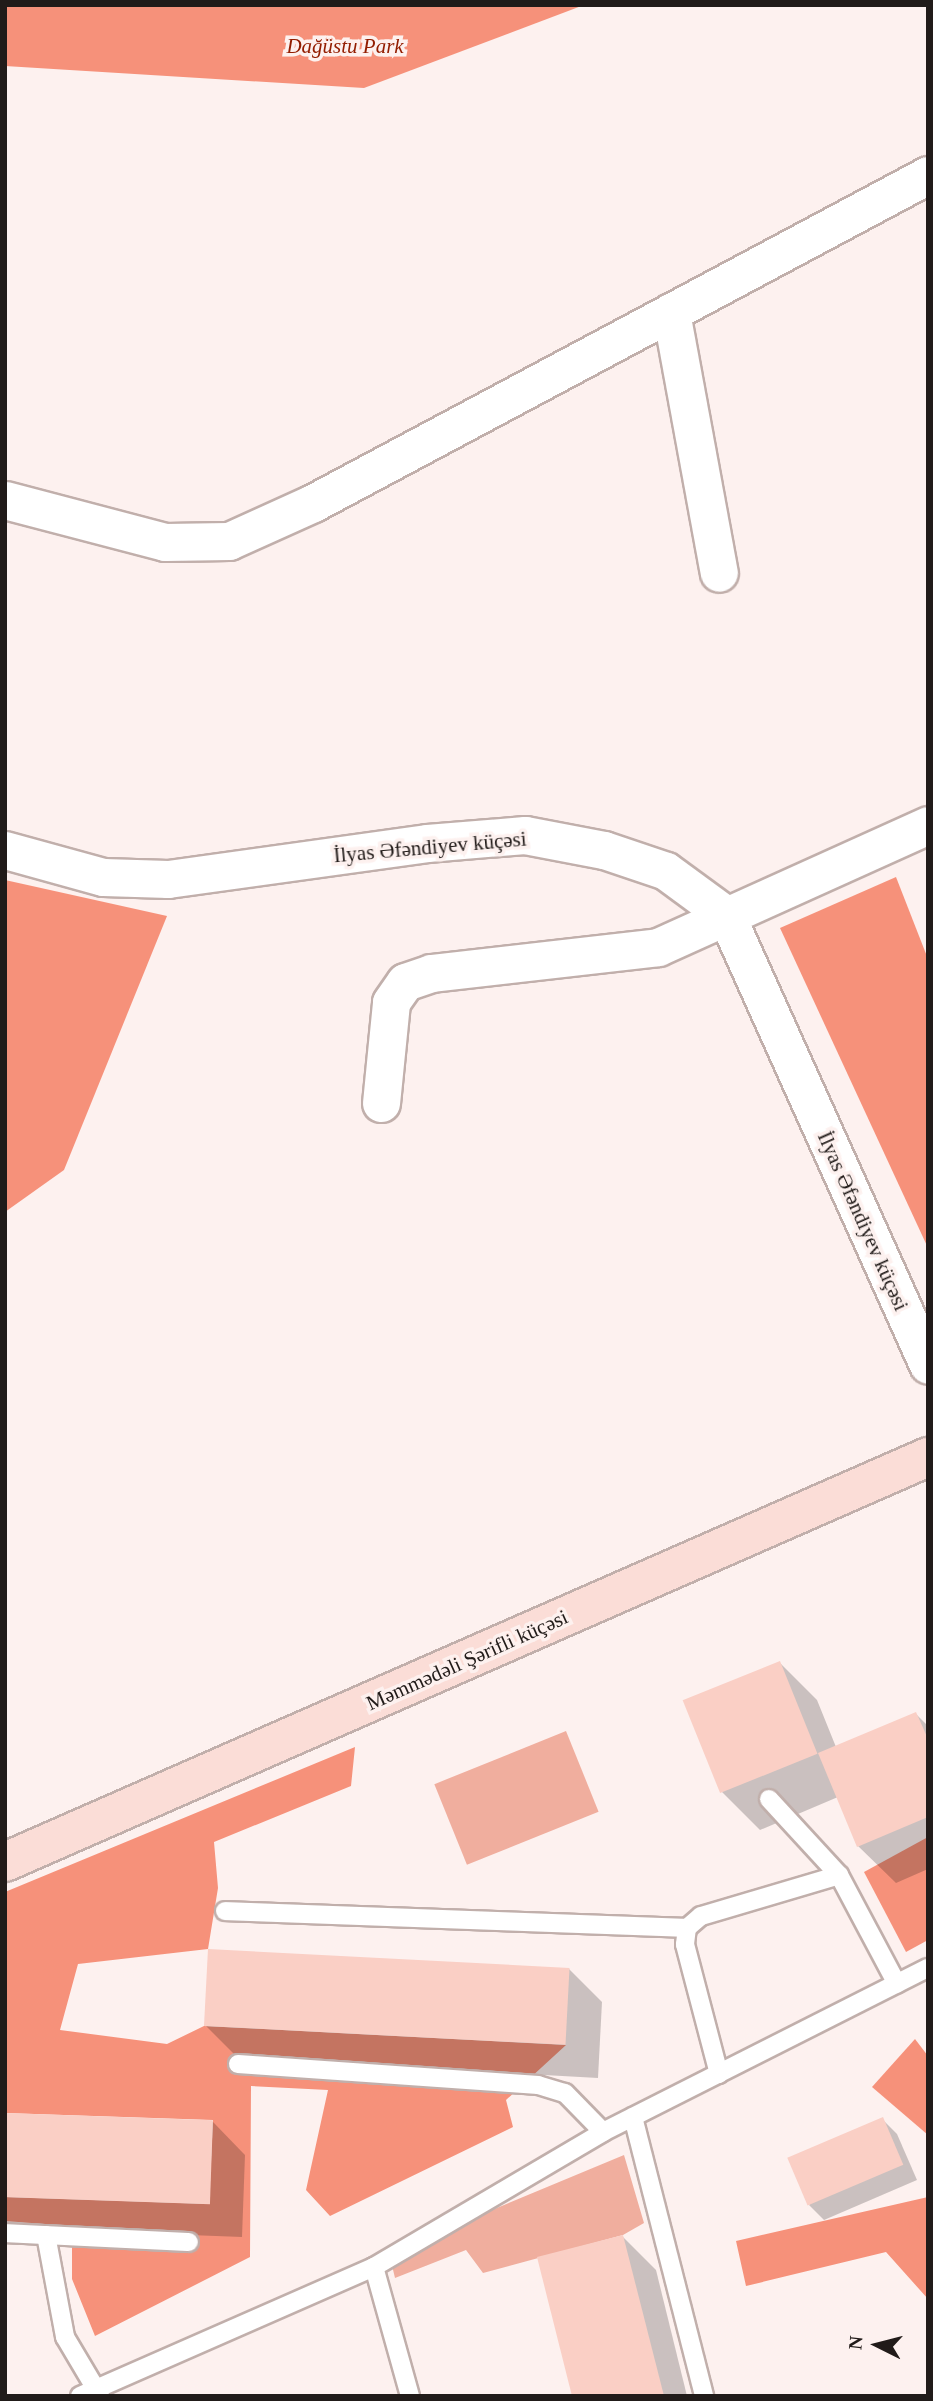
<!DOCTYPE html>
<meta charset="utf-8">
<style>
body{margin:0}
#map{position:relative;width:933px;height:2401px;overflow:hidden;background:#fdf1ef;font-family:Georgia,serif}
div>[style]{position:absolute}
.green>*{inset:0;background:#f0ae9e;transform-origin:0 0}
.forest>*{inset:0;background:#f6917a}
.shadow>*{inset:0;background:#0003}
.building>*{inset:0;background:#facfc5;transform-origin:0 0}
.roads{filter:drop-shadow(2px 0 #c1afab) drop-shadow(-2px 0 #c1afab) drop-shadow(0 2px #c1afab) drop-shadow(0 -2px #c1afab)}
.lane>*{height:18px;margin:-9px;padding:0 9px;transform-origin:9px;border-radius:9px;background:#fff}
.street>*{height:37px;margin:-18.5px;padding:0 18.5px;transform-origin:18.5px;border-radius:18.5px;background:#fff}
.secondary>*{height:38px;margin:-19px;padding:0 19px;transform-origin:19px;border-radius:19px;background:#fbddd7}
span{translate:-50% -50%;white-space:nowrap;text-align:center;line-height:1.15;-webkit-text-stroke:7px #fdf1ef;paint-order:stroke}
.park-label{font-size:21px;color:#931d01;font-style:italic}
.street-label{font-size:21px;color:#211b19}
.frame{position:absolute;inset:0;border:7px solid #211b19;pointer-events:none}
.north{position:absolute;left:842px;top:2310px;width:70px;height:70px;-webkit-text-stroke:5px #fdf1ef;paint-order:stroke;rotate:276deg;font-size:19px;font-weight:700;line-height:28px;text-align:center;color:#211b19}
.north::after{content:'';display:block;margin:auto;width:24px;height:32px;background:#211b19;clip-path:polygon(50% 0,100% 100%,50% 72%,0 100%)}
</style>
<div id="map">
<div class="green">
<i style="left:566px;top:1731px;width:87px;height:142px;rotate:68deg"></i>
<i style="clip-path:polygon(624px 2155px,644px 2223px,623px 2235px,483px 2273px,466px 2250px,395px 2278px,389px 2253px)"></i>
</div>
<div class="forest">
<i style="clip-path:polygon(5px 5px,584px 5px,364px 88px,5px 66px)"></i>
<i style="clip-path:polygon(896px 877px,928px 959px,928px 1248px,780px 928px)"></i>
<i style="clip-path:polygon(5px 880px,167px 916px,64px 1170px,5px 1212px)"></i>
<i style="clip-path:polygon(355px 1747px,351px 1786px,214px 1842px,218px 1888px,208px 1949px,78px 1964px,60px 2030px,167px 2044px,204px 2026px,566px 2045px,506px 2100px,513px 2127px,330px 2216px,306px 2190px,328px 2090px,251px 2086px,250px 2257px,95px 2336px,72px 2279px,72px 2226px,5px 2221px,5px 2197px,209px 2204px,213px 2120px,5px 2113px,5px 1892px)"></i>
<i style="clip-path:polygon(928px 1837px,928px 1940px,906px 1952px,864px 1872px)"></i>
<i style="clip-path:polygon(915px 2039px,928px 2056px,928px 2135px,872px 2087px)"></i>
<i style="clip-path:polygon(928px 2197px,928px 2299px,886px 2252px,746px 2286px,736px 2241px)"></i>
</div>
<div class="shadow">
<i style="clip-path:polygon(780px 1663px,817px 1700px,836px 1747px,916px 1714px,928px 1726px,928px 1869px,896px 1883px,858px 1846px,838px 1797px,760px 1830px,722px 1792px)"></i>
<i style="clip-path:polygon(569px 1969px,602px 2002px,598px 2078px,238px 2058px,205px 2025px)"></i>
<i style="clip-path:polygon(5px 2114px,213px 2122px,245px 2155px,242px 2237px,5px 2228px)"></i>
<i style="clip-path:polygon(882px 2119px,897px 2134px,917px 2180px,824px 2220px,809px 2205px)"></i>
<i style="clip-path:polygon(623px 2237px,656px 2270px,687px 2396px,574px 2396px)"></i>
</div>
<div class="building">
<i style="left:780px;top:1661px;width:100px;height:105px;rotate:68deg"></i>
<i style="clip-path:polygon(916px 1712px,928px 1739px,928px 1817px,857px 1847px,818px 1753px)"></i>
<i style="left:208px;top:1949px;width:362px;height:77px;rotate:3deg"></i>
<i style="left:5px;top:2113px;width:208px;height:84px;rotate:2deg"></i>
<i style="left:883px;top:2117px;width:52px;height:104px;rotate:67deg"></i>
<i style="clip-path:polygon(623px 2235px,664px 2396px,572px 2396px,537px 2257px)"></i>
</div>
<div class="roads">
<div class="lane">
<i style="left:769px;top:1799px;width:103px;rotate:47.4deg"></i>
<i style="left:839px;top:1875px;width:123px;rotate:62deg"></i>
<i style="left:225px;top:1911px;width:462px;rotate:2.1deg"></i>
<i style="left:238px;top:2064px;width:301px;rotate:4deg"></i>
<i style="left:538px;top:2085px;width:28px;rotate:17deg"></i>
<i style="left:565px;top:2093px;width:54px;rotate:45.7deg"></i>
<i style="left:719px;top:2074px;width:134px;rotate:-104.7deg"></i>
<i style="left:685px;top:1944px;width:16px;rotate:-83deg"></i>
<i style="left:687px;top:1928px;width:18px;rotate:-41deg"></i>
<i style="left:701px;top:1916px;width:144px;rotate:-16.5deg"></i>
<i style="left:633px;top:2117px;width:288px;rotate:75.7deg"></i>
<i style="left:5px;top:2233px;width:184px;rotate:2.8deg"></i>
<i style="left:46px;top:2235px;width:104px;rotate:79.4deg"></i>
<i style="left:65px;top:2337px;width:69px;rotate:59.3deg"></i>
<i style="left:374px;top:2267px;width:134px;rotate:74.4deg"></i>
<i style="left:80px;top:2396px;width:321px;rotate:-23.7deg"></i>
<i style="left:374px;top:2267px;width:266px;rotate:-30.5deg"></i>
<i style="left:603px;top:2132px;width:364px;rotate:-26.8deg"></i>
</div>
<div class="street">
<i style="left:671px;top:312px;width:265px;rotate:79.6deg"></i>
<i style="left:5px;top:500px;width:165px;rotate:14.7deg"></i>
<i style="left:165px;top:542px;width:64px;rotate:-0.9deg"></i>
<i style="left:229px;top:541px;width:92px;rotate:-24.3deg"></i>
<i style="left:313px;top:503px;width:697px;rotate:-28.07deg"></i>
<i style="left:5px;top:850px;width:102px;rotate:15.4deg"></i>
<i style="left:103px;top:877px;width:65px;rotate:1.8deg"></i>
<i style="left:168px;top:879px;width:261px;rotate:-7.9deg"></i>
<i style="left:427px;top:843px;width:98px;rotate:-4.7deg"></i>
<i style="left:525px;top:835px;width:80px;rotate:10.8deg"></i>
<i style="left:604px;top:850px;width:65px;rotate:18.7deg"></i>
<i style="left:666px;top:871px;width:74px;rotate:36.3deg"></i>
<i style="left:726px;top:915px;width:493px;rotate:65.8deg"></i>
<i style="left:381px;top:1103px;width:101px;rotate:-84.3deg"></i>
<i style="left:391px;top:1002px;width:24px;rotate:-55deg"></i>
<i style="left:405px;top:982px;width:28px;rotate:-19deg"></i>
<i style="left:431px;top:973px;width:228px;rotate:-6.5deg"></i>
<i style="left:658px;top:947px;width:296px;rotate:-24.3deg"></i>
</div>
<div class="secondary">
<i style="left:5px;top:1862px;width:1008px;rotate:-23.69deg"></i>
</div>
</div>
<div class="park-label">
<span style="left:345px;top:46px">Dağüstu Park</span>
</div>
<div class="street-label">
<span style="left:430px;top:847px;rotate:-5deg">İlyas Əfəndiyev küçəsi</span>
<span style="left:863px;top:1221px;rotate:66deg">İlyas Əfəndiyev küçəsi</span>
<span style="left:467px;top:1660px;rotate:-24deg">Məmmədəli Şərifli küçəsi</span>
</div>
<div class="frame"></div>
<div class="north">N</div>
</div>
